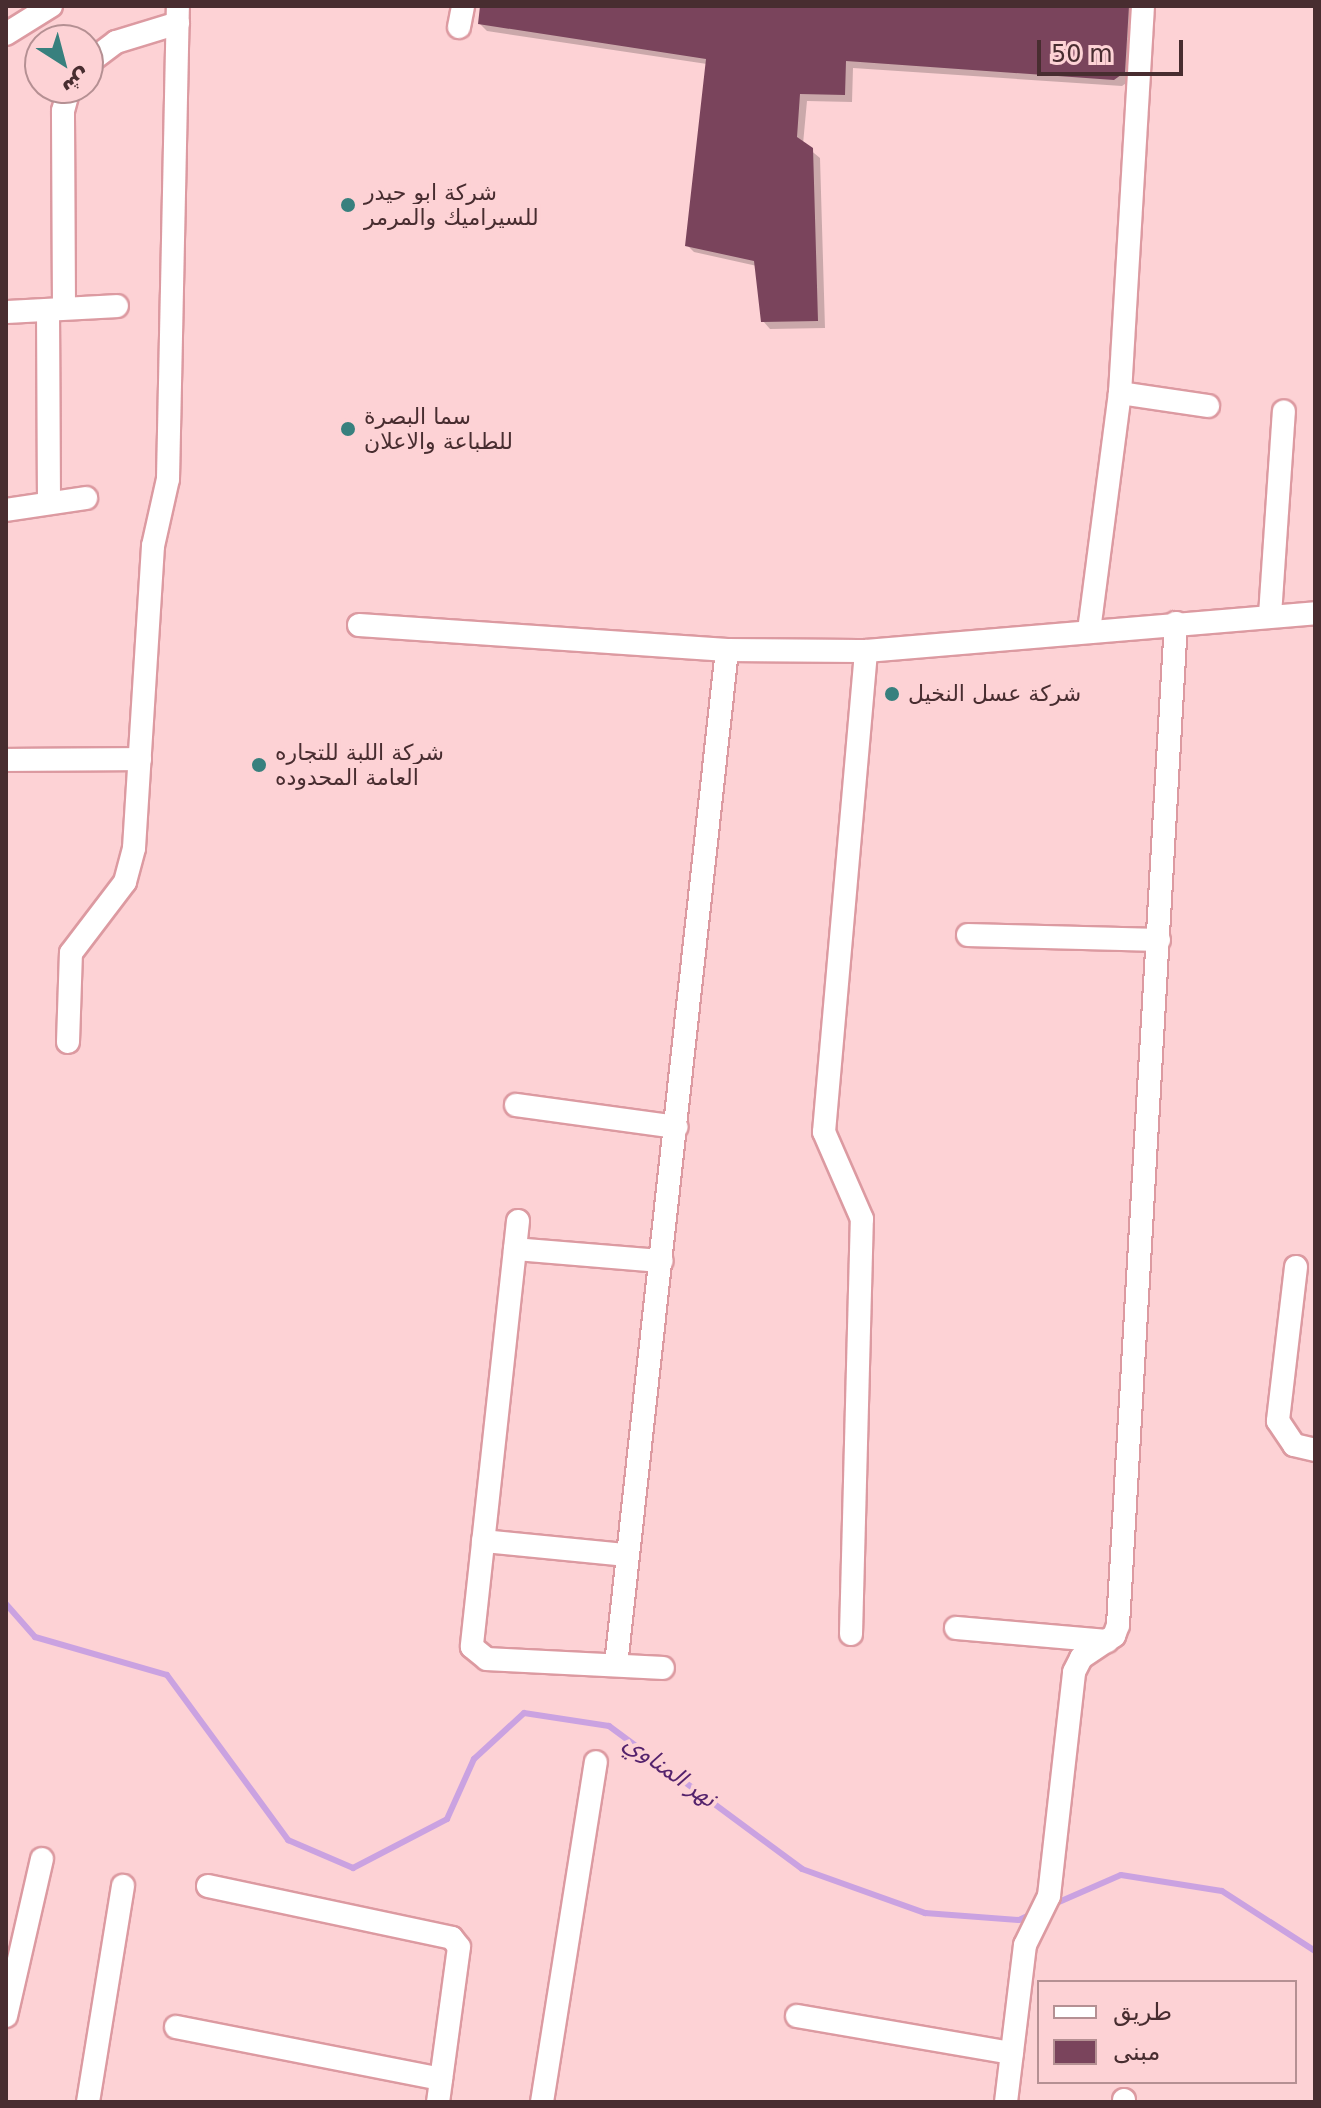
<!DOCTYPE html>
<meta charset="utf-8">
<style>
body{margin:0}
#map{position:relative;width:1321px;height:2108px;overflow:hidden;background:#fdd2d5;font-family:"DejaVu Sans","Noto Sans Arabic",sans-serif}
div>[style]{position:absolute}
.shadow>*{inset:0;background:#0003}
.stream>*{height:6px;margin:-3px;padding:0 3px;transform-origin:3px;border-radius:3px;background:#caa2e1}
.building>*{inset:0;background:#7a445c}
.roads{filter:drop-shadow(2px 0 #dc9aa1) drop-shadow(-2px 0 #dc9aa1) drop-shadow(0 2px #dc9aa1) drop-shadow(0 -2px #dc9aa1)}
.minor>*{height:22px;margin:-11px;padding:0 11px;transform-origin:11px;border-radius:11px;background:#fff}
.dots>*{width:22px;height:22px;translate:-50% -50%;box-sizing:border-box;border:4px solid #fdd2d5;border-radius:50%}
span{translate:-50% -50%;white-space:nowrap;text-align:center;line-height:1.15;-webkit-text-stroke:8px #fdd2d5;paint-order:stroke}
.poi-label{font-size:22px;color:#482d30}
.left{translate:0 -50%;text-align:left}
.water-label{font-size:24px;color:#54226c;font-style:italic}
.frame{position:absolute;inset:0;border:8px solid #482d30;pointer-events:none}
.legend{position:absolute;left:1037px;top:1980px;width:260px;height:104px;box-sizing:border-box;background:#fdd2d5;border:2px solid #b59093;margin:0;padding:10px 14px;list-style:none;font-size:24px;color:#482d30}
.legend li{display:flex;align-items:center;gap:16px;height:40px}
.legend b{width:40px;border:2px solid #b59093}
.north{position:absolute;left:24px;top:24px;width:80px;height:80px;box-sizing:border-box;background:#fdd2d5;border:2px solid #b59093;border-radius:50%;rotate:144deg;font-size:22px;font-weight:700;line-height:32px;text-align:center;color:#482d30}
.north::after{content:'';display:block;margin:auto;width:28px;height:36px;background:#38807e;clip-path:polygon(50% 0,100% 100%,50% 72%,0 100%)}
.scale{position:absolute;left:1037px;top:40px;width:146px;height:36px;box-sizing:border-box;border:4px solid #482d30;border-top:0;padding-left:10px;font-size:24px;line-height:28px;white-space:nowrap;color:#482d30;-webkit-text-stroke:6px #fdd2d5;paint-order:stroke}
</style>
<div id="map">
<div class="shadow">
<i style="clip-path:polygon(482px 6px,1138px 6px,1132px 79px,1122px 86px,853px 68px,852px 102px,807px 101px,803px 144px,820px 158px,825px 328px,770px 329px,763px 321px,757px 266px,694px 252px,687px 245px,707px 64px,487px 31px,480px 24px)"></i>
</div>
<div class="stream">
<i style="left:6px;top:1604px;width:44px;rotate:48.7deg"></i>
<i style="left:35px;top:1637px;width:137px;rotate:16.1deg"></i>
<i style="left:167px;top:1675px;width:205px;rotate:53.7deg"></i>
<i style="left:288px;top:1840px;width:71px;rotate:23.3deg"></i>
<i style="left:353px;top:1868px;width:106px;rotate:-27.5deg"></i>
<i style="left:447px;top:1819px;width:66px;rotate:-65.8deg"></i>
<i style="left:474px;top:1759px;width:68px;rotate:-42.6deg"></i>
<i style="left:524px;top:1713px;width:86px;rotate:8.7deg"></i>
<i style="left:609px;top:1726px;width:240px;rotate:36.5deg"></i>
<i style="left:802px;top:1869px;width:131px;rotate:19.7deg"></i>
<i style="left:925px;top:1913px;width:94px;rotate:4.3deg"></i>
<i style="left:1019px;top:1920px;width:17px;rotate:-25deg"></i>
<i style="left:1052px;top:1905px;width:75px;rotate:-23.5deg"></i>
<i style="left:1121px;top:1875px;width:102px;rotate:9deg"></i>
<i style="left:1222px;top:1891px;width:111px;rotate:32.8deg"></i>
</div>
<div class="building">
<i style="clip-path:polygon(480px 6px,1129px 6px,1125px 72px,1114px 80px,846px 61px,845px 95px,800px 94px,797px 137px,813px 148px,818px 321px,761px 322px,754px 261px,685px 246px,706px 59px,478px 24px)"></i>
</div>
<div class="roads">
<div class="minor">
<i style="left:459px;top:27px;width:21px;rotate:-79deg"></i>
<i style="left:6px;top:34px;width:53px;rotate:-31.9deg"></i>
<i style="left:88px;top:63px;width:35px;rotate:-37deg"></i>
<i style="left:116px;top:42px;width:65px;rotate:-17deg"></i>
<i style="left:64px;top:308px;width:197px;rotate:-90.3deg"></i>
<i style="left:63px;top:111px;width:24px;rotate:-75deg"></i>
<i style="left:48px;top:310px;width:193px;rotate:89.7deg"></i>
<i style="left:6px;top:312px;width:111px;rotate:-3.1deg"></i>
<i style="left:1120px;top:393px;width:89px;rotate:8.4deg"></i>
<i style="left:6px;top:510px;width:81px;rotate:-8.5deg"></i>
<i style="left:1270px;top:615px;width:204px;rotate:-86.1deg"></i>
<i style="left:359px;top:625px;width:369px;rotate:3.9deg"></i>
<i style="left:727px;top:650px;width:139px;rotate:0.4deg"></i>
<i style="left:866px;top:651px;width:451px;rotate:-4.8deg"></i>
<i style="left:1089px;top:631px;width:240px;rotate:-82.6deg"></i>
<i style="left:1120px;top:393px;width:388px;rotate:-86.6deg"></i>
<i style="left:6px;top:760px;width:134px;rotate:-0.4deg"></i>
<i style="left:968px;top:935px;width:191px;rotate:1.5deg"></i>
<i style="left:68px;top:1042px;width:89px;rotate:-88.1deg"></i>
<i style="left:71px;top:953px;width:89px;rotate:-52.7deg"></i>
<i style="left:125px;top:882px;width:35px;rotate:-75deg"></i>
<i style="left:134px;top:848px;width:303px;rotate:-86.4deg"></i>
<i style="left:153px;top:546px;width:69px;rotate:-77.4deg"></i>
<i style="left:168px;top:479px;width:473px;rotate:-88.8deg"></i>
<i style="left:516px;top:1105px;width:162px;rotate:7.8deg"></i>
<i style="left:518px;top:1221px;width:428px;rotate:96.2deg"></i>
<i style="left:472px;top:1647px;width:19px;rotate:39deg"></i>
<i style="left:487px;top:1659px;width:176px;rotate:2.9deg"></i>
<i style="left:515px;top:1249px;width:147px;rotate:4.7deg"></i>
<i style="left:1296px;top:1267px;width:155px;rotate:96.7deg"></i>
<i style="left:1278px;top:1421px;width:29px;rotate:56deg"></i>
<i style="left:1294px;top:1445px;width:22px;rotate:13deg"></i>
<i style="left:483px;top:1541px;width:144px;rotate:5.6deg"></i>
<i style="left:956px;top:1628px;width:152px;rotate:4.9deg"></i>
<i style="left:851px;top:1634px;width:415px;rotate:-88.5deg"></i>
<i style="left:862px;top:1219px;width:95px;rotate:-113.6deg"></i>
<i style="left:824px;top:1132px;width:483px;rotate:-85deg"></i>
<i style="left:616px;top:1665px;width:1021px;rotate:-83.76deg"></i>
<i style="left:208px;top:1886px;width:249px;rotate:12deg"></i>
<i style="left:452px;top:1938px;width:11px;rotate:52deg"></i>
<i style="left:459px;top:1947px;width:156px;rotate:97.7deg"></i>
<i style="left:6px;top:2016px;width:161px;rotate:-77.1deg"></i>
<i style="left:797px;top:2016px;width:218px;rotate:9.8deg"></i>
<i style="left:176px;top:2027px;width:270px;rotate:11.1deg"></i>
<i style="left:88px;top:2102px;width:219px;rotate:-80.8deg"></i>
<i style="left:542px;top:2102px;width:344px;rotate:-81deg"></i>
<i style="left:1006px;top:2102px;width:158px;rotate:-83.1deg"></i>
<i style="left:1025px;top:1945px;width:55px;rotate:-63.9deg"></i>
<i style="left:1049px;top:1896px;width:225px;rotate:-83.6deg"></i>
<i style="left:1074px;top:1672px;width:16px;rotate:-63deg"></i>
<i style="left:1081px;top:1658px;width:40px;rotate:-34deg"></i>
<i style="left:1114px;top:1636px;width:12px;rotate:-70deg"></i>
<i style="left:1118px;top:1625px;width:1004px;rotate:-86.69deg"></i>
<i style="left:1124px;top:2102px;width:2px;rotate:-90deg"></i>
</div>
</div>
<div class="dots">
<i style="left:348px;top:205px;background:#38807e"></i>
<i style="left:348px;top:429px;background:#38807e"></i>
<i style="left:892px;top:694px;background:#38807e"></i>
<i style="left:259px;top:765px;background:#38807e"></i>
</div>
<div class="poi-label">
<span class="left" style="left:364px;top:205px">شركة ابو حيدر<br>للسيراميك والمرمر</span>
<span class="left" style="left:364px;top:429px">سما البصرة<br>للطباعة والاعلان</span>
<span class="left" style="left:908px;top:694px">شركة عسل النخيل</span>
<span class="left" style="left:275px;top:765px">شركة اللبة للتجاره<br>العامة المحدوده</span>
</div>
<div class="water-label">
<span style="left:670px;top:1771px;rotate:36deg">نهر المناوي</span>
</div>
<div class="frame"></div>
<ul class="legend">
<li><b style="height:10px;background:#fff"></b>طريق</li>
<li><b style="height:22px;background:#7a445c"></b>مبنى</li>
</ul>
<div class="north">ش</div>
<div class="scale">50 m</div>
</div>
